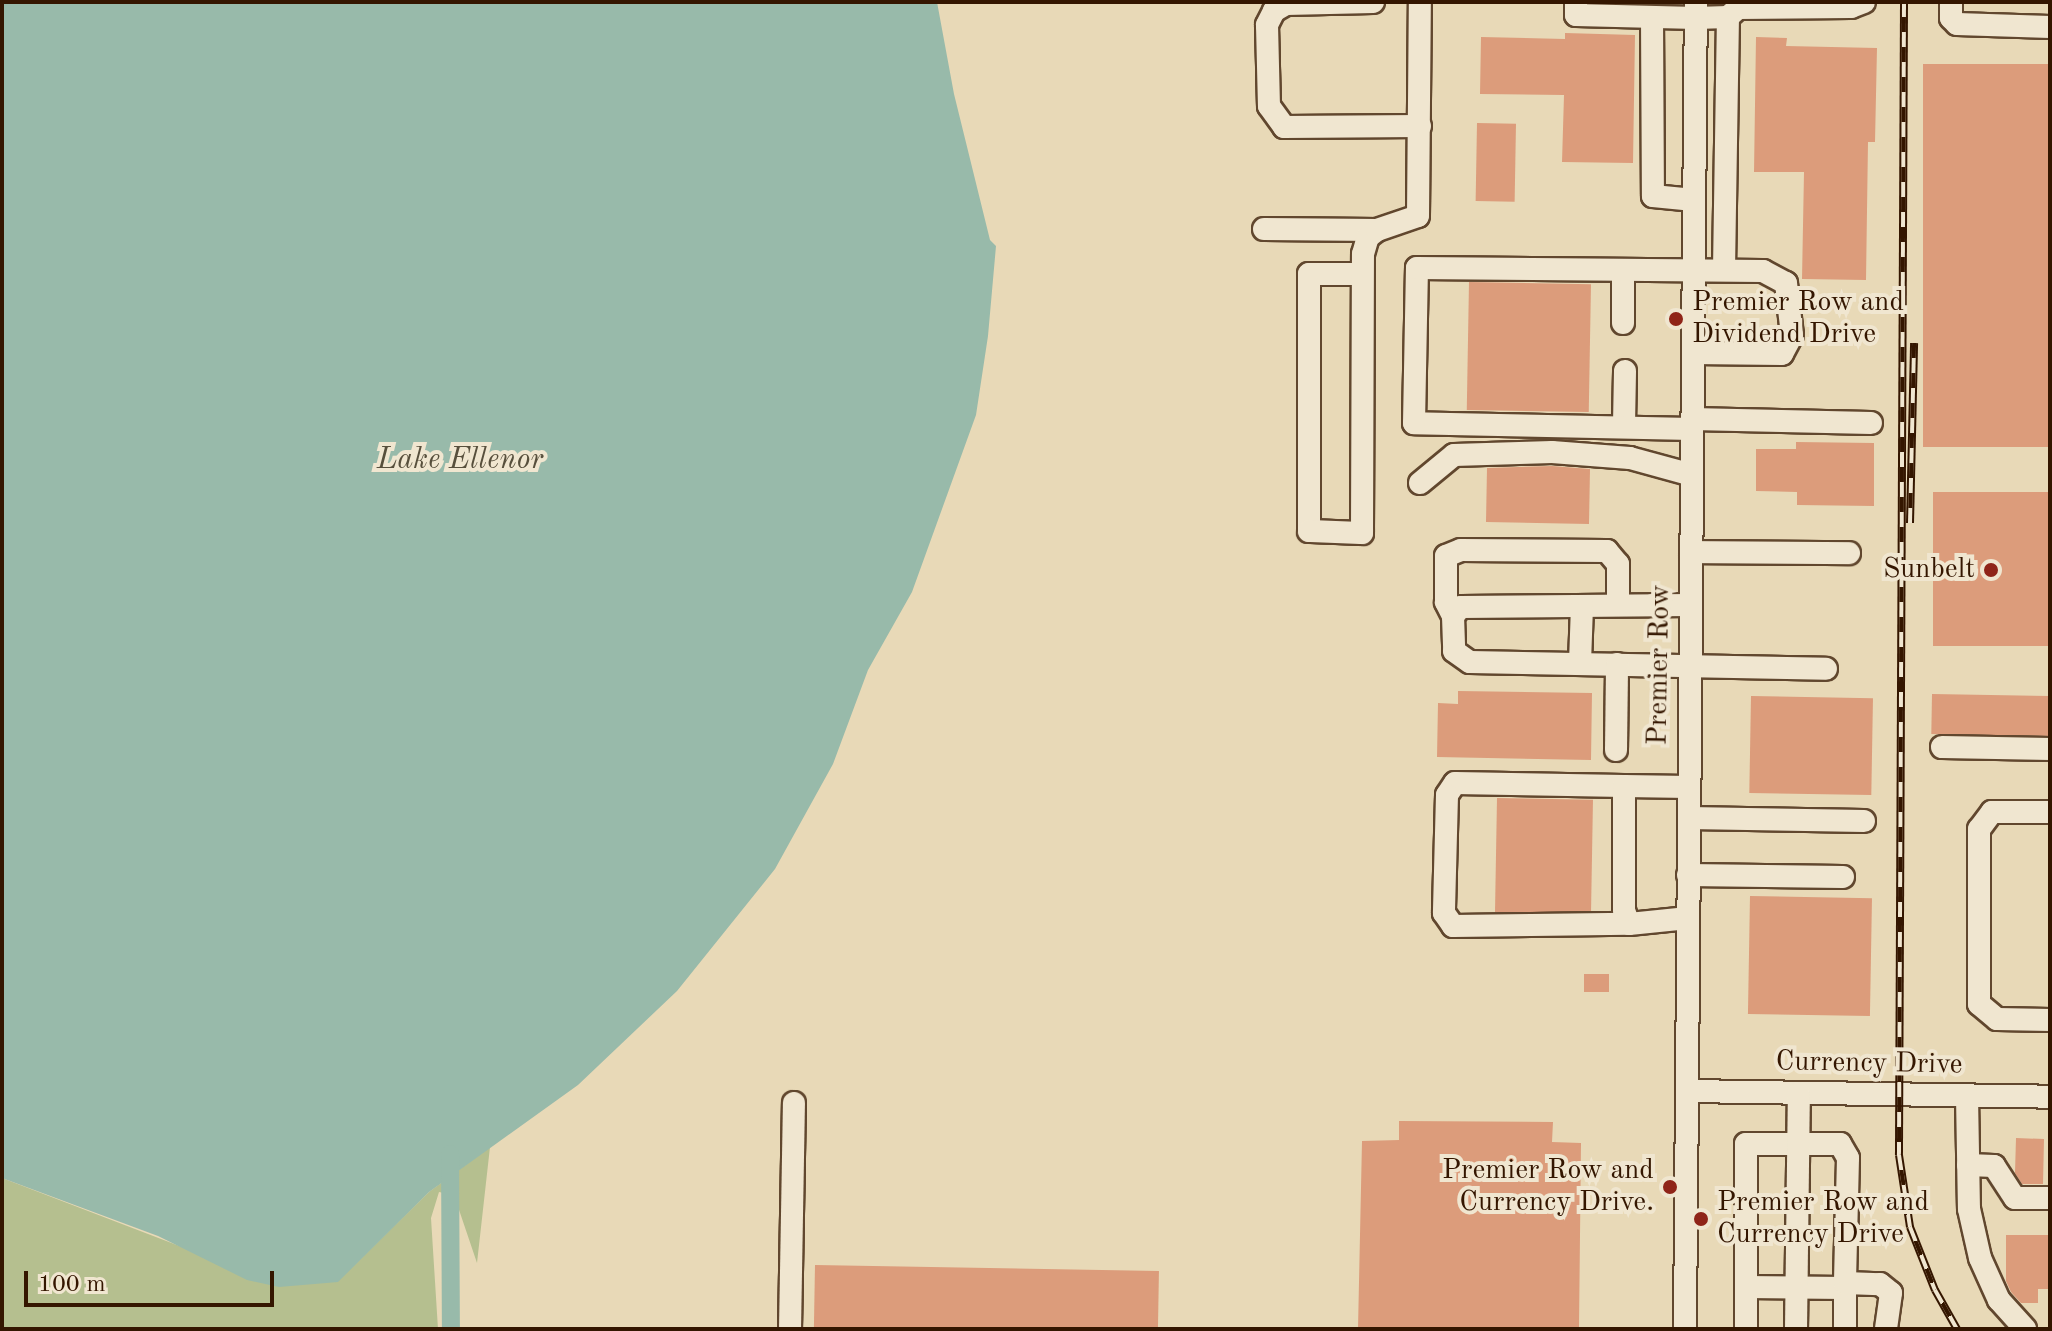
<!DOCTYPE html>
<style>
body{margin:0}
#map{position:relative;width:2052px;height:1331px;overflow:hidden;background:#e8d9b7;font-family:"Old Standard TT",serif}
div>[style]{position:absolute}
.green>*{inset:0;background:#b5bf8f}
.water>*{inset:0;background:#98baaa}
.canal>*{height:18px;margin:-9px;padding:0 9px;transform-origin:9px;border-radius:9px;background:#98baaa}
.building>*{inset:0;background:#dc9c7b;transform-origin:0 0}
.roads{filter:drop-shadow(2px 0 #61472e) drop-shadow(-2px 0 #61472e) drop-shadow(0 2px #61472e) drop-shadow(0 -2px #61472e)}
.minor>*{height:22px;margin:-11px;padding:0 11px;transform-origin:11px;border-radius:11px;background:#f0e6d0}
.rail>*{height:8px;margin-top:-4px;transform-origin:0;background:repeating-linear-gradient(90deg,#f0e6d0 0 15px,#341600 0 30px);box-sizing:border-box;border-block:2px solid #341600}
.dots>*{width:22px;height:22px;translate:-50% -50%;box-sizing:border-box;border:4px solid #f0e6d0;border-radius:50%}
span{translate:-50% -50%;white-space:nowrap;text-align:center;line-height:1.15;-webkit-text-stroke:8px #f0e6d0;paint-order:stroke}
.poi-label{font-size:28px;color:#341600}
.left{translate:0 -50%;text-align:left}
.right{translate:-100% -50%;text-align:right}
.street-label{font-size:28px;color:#341600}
.water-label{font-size:30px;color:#574f3c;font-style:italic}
.frame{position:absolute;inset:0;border:4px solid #341600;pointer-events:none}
.scale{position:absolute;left:24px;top:1271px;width:250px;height:36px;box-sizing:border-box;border:4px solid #341600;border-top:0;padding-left:10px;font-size:24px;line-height:28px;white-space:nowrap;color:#341600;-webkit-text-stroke:6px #f0e6d0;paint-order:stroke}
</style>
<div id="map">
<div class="green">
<i style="clip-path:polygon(490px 1147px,477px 1263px,454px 1195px,439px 1192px,431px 1218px,438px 1329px,2px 1329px,2px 1178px,195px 1252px,338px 1281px,429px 1192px)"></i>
</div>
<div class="water">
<i style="clip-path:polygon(2px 2px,937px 2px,954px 94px,990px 240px,996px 246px,988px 336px,976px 415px,912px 592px,868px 670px,833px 764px,775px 869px,677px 991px,578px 1085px,429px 1192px,338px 1282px,279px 1287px,247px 1280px,158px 1236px,2px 1178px)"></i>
</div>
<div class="canal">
<i style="left:450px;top:1154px;width:175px;rotate:89.7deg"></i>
</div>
<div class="building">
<i style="clip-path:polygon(1565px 33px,1635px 35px,1633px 163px,1562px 162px,1564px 95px,1480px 94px,1481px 37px,1565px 39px)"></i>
<i style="clip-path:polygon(1756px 37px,1787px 38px,1786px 46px,1877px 48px,1875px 142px,1868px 142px,1866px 280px,1802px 279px,1804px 172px,1754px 172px)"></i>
<i style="left:1923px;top:64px;width:127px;height:383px"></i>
<i style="left:1477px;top:123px;width:39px;height:78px;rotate:1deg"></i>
<i style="left:1469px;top:282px;width:122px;height:128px;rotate:1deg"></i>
<i style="clip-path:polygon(1796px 442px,1874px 443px,1874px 506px,1797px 505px,1797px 492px,1756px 491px,1756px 449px,1796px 449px)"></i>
<i style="clip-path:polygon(1552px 466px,1590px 469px,1589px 524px,1486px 522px,1487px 468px)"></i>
<i style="left:2050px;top:492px;width:154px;height:117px;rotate:90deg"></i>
<i style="clip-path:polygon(1458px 691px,1592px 693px,1591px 760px,1437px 757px,1438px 703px,1458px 704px)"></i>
<i style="left:1932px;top:694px;width:118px;height:40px;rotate:1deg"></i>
<i style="left:1751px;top:696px;width:122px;height:97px;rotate:1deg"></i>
<i style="left:1497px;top:798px;width:96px;height:114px;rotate:1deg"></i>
<i style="left:1750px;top:896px;width:122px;height:118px;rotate:1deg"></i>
<i style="left:1584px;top:974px;width:25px;height:18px"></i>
<i style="clip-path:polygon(1399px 1121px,1553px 1122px,1552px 1142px,1581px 1143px,1579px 1329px,1358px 1329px,1362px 1141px,1399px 1140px)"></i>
<i style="clip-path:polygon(2016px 1138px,2044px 1139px,2043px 1184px,2022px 1184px,2015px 1173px)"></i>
<i style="clip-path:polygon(2006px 1235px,2050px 1235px,2050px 1289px,2038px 1289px,2038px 1303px,2021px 1303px,2011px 1292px,2006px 1281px)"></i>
<i style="left:815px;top:1265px;width:344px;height:64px;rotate:1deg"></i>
</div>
<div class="roads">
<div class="minor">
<i style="left:1373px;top:2px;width:87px;rotate:178.7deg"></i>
<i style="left:1286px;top:4px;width:14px;rotate:150deg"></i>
<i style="left:1274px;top:11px;width:16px;rotate:117deg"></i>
<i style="left:1267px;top:25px;width:81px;rotate:88.6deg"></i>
<i style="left:1269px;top:106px;width:26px;rotate:54deg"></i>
<i style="left:1284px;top:127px;width:136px;rotate:-0.4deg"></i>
<i style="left:1576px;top:2px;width:13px;rotate:90deg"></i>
<i style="left:1576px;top:15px;width:120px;rotate:1.4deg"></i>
<i style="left:1696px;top:18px;width:32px;rotate:-2deg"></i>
<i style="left:1728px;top:17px;width:13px;rotate:-42deg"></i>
<i style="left:1738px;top:8px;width:113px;rotate:-0.5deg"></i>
<i style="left:1851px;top:7px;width:14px;rotate:-21deg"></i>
<i style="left:1951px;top:2px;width:16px;rotate:90deg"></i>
<i style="left:1951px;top:18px;width:8px;rotate:45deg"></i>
<i style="left:1957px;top:24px;width:93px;rotate:1.8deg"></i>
<i style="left:1652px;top:17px;width:179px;rotate:89.7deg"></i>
<i style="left:1653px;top:196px;width:41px;rotate:5.6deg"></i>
<i style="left:1264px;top:229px;width:113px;rotate:0.5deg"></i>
<i style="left:1623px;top:270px;width:53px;rotate:90deg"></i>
<i style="left:1724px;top:270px;width:253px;rotate:-89.1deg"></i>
<i style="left:1361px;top:274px;width:52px;rotate:180deg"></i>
<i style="left:1309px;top:274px;width:257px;rotate:90deg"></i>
<i style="left:1309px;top:531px;width:53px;rotate:2.2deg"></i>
<i style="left:1362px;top:533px;width:279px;rotate:-89.8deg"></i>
<i style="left:1363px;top:254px;width:18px;rotate:-74deg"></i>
<i style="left:1368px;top:237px;width:11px;rotate:-38deg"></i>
<i style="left:1377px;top:230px;width:43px;rotate:-18.9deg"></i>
<i style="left:1418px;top:216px;width:214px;rotate:-89.5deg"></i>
<i style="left:1692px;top:419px;width:179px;rotate:1.3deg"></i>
<i style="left:1624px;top:424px;width:53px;rotate:-88.9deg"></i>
<i style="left:1692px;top:429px;width:278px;rotate:-178.8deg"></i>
<i style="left:1414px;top:423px;width:155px;rotate:-88.9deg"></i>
<i style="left:1417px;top:268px;width:346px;rotate:0.5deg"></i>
<i style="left:1763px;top:271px;width:26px;rotate:28deg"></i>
<i style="left:1786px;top:283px;width:52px;rotate:83.4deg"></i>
<i style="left:1792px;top:335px;width:21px;rotate:118deg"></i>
<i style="left:1782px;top:354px;width:89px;rotate:-179.4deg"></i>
<i style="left:1420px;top:483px;width:44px;rotate:-39.5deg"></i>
<i style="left:1454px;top:455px;width:98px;rotate:-1.8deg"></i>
<i style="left:1552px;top:452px;width:78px;rotate:4.4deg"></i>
<i style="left:1630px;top:458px;width:64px;rotate:15.3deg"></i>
<i style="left:1691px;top:552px;width:158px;rotate:0.4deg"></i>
<i style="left:1690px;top:605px;width:229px;rotate:179.5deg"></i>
<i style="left:1461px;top:607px;width:12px;rotate:132deg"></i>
<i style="left:1453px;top:616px;width:35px;rotate:88deg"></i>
<i style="left:1454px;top:651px;width:19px;rotate:35deg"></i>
<i style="left:1470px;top:662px;width:356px;rotate:1.1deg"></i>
<i style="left:1453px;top:616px;width:16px;rotate:-117deg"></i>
<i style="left:1446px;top:602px;width:46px;rotate:-90deg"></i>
<i style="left:1446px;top:556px;width:16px;rotate:-22deg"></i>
<i style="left:1461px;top:550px;width:146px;rotate:0.4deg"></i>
<i style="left:1607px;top:551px;width:17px;rotate:50deg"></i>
<i style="left:1618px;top:564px;width:41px;rotate:90deg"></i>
<i style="left:1580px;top:663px;width:57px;rotate:-88deg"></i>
<i style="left:1942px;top:747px;width:108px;rotate:1.1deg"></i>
<i style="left:1616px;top:750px;width:86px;rotate:-89.3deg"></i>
<i style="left:1624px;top:786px;width:169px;rotate:-179deg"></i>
<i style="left:1455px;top:783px;width:14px;rotate:124deg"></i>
<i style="left:1447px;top:795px;width:118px;rotate:91.5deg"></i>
<i style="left:1444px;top:913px;width:16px;rotate:55deg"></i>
<i style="left:1453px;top:926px;width:176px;rotate:-0.7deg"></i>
<i style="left:2050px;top:812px;width:58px;rotate:180deg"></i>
<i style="left:1992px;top:812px;width:21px;rotate:127deg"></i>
<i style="left:1979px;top:829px;width:175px;rotate:90deg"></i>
<i style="left:1979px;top:1004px;width:23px;rotate:40deg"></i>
<i style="left:1997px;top:1019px;width:53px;rotate:1.1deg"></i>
<i style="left:1689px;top:818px;width:175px;rotate:1deg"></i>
<i style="left:1688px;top:875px;width:155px;rotate:0.7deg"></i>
<i style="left:1688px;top:918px;width:59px;rotate:174.2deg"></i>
<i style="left:1629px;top:924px;width:15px;rotate:-110deg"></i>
<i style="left:1624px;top:910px;width:124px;rotate:-90deg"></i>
<i style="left:1624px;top:786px;width:65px;rotate:0.9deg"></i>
<i style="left:1687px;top:1091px;width:363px;rotate:0.9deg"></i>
<i style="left:1967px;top:1096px;width:113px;rotate:89deg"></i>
<i style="left:1969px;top:1209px;width:50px;rotate:77.3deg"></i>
<i style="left:1980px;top:1258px;width:46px;rotate:65.7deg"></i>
<i style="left:1999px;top:1300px;width:39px;rotate:48deg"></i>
<i style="left:1968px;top:1165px;width:26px;rotate:2deg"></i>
<i style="left:1994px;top:1166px;width:38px;rotate:57deg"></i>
<i style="left:2015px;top:1198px;width:35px"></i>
<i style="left:1845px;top:1283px;width:46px;rotate:90deg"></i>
<i style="left:1746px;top:1287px;width:99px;rotate:0.6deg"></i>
<i style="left:790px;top:1329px;width:226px;rotate:-89deg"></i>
<i style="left:1685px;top:1329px;width:1327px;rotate:-89.53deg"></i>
<i style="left:1746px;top:1329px;width:185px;rotate:-90deg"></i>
<i style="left:1746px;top:1144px;width:94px"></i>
<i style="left:1840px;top:1144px;width:16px;rotate:60deg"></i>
<i style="left:1848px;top:1158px;width:125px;rotate:91.4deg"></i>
<i style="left:1845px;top:1283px;width:35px;rotate:2deg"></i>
<i style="left:1880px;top:1284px;width:14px;rotate:39deg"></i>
<i style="left:1891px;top:1293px;width:36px;rotate:98deg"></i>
<i style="left:1796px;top:1329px;width:236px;rotate:-89.3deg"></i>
</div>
</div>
<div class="rail">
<i style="left:1904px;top:2px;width:1153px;rotate:90.25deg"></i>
<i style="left:1899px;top:1155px;width:73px;rotate:81.3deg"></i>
<i style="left:1910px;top:1227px;width:68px;rotate:68.4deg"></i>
<i style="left:1935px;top:1290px;width:45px;rotate:60.6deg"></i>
<i style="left:1910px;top:523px;width:180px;rotate:-88.7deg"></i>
</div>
<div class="dots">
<i style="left:1676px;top:319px;background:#8f2418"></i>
<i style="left:1991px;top:570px;background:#8f2418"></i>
<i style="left:1670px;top:1187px;background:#8f2418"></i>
<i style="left:1701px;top:1219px;background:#8f2418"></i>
</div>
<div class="poi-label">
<span class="left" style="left:1692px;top:319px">Premier Row and<br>Dividend Drive</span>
<span class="right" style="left:1975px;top:570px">Sunbelt</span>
<span class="right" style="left:1654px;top:1187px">Premier Row and<br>Currency Drive.</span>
<span class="left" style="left:1717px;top:1219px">Premier Row and<br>Currency Drive</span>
</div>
<div class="street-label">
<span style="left:1660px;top:665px;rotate:-89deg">Premier Row</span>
<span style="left:1869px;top:1064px;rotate:1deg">Currency Drive</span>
</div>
<div class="water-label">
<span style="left:460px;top:460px">Lake Ellenor</span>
</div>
<div class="frame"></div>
<div class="scale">100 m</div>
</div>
